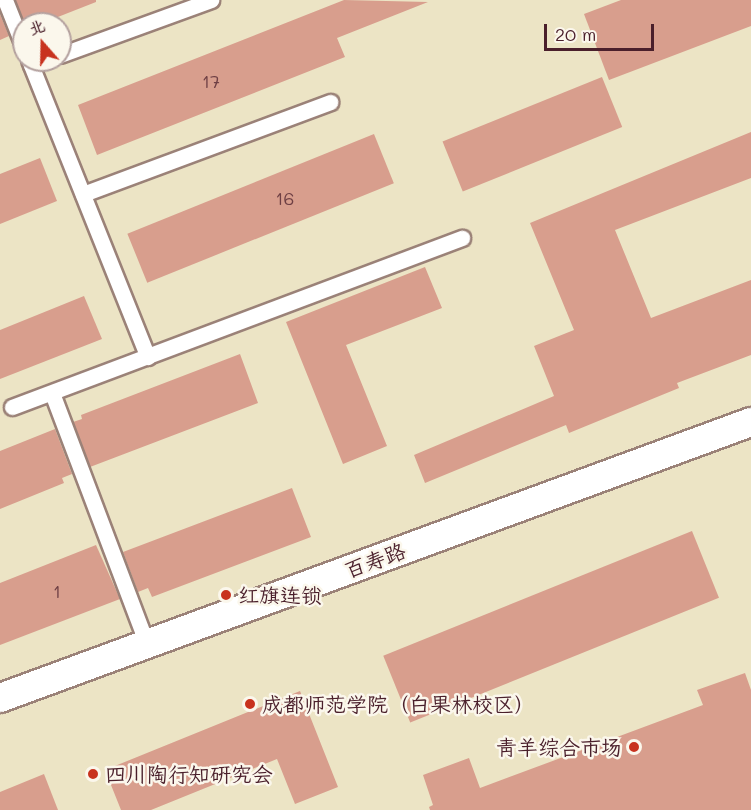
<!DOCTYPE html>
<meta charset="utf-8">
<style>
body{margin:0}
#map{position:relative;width:751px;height:810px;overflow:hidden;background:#ece4c5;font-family:Mali,"LXGW WenKai TC",sans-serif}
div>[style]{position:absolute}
.building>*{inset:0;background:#d89e8d;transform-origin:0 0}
.roads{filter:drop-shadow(2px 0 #9b8278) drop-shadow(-2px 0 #9b8278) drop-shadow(0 2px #9b8278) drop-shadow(0 -2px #9b8278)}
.lane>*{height:15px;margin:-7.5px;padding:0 7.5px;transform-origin:7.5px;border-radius:7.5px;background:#fff}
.street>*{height:28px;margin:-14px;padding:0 14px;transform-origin:14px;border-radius:14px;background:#fff}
.dots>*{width:16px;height:16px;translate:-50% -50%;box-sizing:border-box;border:3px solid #fbf7ec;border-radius:50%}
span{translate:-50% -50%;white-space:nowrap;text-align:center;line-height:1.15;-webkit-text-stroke:5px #fbf7ec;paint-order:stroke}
.number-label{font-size:18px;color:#6e3f44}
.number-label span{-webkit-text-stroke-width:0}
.street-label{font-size:21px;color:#4a1f2b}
.poi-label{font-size:21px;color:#4a1f2b}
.left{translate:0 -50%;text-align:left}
.right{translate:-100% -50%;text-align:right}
.north{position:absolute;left:12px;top:12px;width:60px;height:60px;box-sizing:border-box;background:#fbf7ec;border:2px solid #b4a19f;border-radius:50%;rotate:340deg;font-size:16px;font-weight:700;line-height:24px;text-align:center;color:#4a1f2b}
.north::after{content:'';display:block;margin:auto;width:21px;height:27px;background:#c8321e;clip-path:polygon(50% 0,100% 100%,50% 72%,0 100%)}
.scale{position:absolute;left:544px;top:24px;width:110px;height:27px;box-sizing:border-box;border:3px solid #4a1f2b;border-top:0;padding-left:8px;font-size:18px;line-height:21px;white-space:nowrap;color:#4a1f2b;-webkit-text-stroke:4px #fbf7ec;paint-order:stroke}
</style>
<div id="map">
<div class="building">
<i style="clip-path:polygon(15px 0,96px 0,96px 2px,40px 24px,25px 24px)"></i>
<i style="clip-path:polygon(344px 0,428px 2px,337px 38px,345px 57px,97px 155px,78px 105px)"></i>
<i style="clip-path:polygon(621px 0,751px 0,751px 26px,609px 80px,584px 14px)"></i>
<i style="clip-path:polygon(0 14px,9px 36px,0 40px)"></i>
<i style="left:602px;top:77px;width:54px;height:172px;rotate:68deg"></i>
<i style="clip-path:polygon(751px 132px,751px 178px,615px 230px,651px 318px,751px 280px,751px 355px,677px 383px,679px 388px,569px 433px,566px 425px,425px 483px,414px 455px,554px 396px,534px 346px,574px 330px,530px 223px)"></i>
<i style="left:374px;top:134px;width:53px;height:266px;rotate:68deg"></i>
<i style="clip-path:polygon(40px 158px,57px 201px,0 224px,0 174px)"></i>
<i style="clip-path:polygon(425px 267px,442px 308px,346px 345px,387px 446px,343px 464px,286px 322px)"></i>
<i style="clip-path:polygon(84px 296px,102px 339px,0 379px,0 330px)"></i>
<i style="clip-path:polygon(240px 354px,258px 403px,90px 467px,73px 422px,82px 419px,81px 415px)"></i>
<i style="clip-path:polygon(55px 429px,72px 474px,62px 478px,64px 483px,0 509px,0 451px)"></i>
<i style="clip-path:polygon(292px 488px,311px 537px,152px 597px,148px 588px,138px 592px,123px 552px)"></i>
<i style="left:692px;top:531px;width:72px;height:333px;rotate:68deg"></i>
<i style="clip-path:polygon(96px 545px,120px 599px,0 645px,0 583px)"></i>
<i style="clip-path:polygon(745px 673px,751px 690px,751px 810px,430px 810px,429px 807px,433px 805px,423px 775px,469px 758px,480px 788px,703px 705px,697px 690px)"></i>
<i style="clip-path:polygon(300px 691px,338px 787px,295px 804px,277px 759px,151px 810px,121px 810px,105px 770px)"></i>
<i style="clip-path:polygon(44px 774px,58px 810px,0 810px,0 792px)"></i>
</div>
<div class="roads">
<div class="lane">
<i style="left:5px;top:0;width:52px;rotate:68.4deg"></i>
<i style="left:60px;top:55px;width:161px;rotate:-20deg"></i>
<i style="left:29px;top:60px;width:320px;rotate:68.2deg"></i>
<i style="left:31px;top:65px;width:15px;rotate:-20deg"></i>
<i style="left:83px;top:194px;width:264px;rotate:-20.4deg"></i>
<i style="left:52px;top:393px;width:268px;rotate:69.3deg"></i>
<i style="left:12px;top:407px;width:481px;rotate:-20.6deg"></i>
</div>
<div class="street">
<i style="left:0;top:698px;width:800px;rotate:-20.18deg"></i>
</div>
</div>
<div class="dots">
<i style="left:226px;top:595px;background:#c8321e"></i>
<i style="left:250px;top:704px;background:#c8321e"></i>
<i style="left:634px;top:747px;background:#c8321e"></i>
<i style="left:93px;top:774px;background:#c8321e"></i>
</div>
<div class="number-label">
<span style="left:211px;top:81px">17</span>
<span style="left:285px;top:198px">16</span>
<span style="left:57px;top:591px">1</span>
</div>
<div class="street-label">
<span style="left:375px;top:560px;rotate:-20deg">百寿路</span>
</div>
<div class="poi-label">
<span class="left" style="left:238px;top:595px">红旗连锁</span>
<span class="left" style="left:262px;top:704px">成都师范学院（白果林校区）</span>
<span class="right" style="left:622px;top:747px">青羊综合市场</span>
<span class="left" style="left:105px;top:774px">四川陶行知研究会</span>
</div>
<div class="north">北</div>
<div class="scale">20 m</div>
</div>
